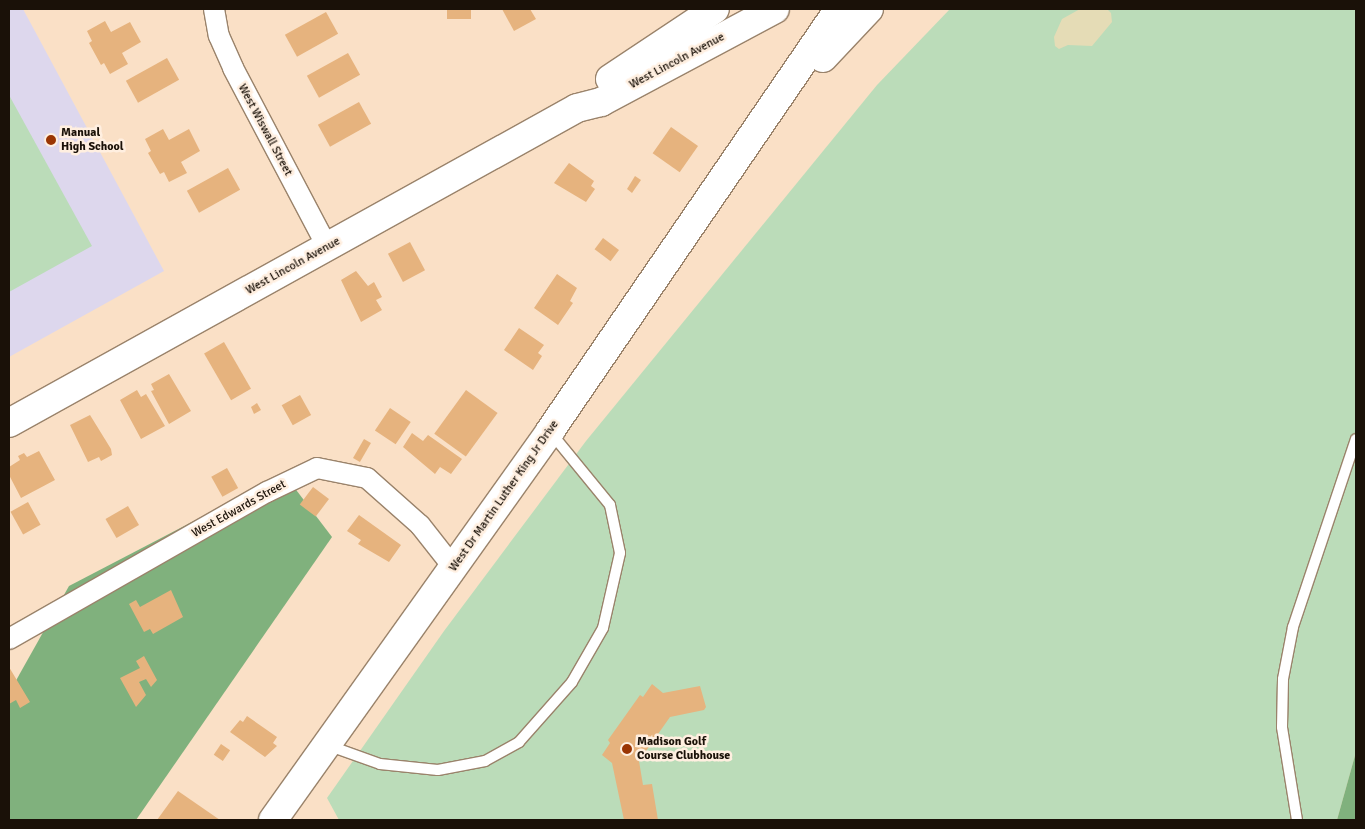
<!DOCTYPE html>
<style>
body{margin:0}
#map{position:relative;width:1365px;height:829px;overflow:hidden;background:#fae0c6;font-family:Signika,sans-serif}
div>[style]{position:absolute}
.education>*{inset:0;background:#ddd7ed}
.green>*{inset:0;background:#bbdcb9}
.forest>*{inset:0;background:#80b17d}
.sand>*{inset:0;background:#e5dcb6}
.building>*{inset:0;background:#e6b37e;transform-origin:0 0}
.roads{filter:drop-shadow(1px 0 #9a836b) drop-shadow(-1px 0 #9a836b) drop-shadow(0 1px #9a836b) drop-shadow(0 -1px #9a836b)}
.lane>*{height:10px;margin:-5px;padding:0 5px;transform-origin:5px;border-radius:5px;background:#fff}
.street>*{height:20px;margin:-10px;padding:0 10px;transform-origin:10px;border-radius:10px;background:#fff}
.secondary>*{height:28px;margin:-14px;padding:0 14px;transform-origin:14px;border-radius:14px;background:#fff}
.dots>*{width:14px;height:14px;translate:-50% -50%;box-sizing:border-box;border:2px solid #ffefe0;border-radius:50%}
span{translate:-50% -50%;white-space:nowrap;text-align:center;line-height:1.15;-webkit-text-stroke:5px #ffefe0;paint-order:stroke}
.street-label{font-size:12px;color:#1a1108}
.poi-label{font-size:12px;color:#1a1108;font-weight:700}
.left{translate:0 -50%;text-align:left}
.frame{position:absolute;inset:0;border:10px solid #1a1108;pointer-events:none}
</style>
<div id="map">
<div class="education">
<i style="clip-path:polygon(9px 9px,23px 9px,164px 271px,9px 357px)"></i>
</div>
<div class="green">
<i style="clip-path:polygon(950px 9px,1356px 9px,1356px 752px,1337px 820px,339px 820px,327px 798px,444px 631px,586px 441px,877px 85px)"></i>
<i style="clip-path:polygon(9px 95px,92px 246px,9px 292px)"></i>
</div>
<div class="forest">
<i style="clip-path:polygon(284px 474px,332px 537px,136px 820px,9px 820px,9px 693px,69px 586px)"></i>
<i style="clip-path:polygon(1356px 752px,1356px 820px,1337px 820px)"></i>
</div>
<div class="sand">
<i style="clip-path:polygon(1080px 9px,1107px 9px,1111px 13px,1112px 22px,1092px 46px,1068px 45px,1059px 49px,1055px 46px,1054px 37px,1062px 19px)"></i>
</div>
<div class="building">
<i style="left:447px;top:9px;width:24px;height:10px"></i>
<i style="clip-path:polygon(502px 9px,530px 9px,536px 19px,514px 31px)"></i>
<i style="left:326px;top:12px;width:25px;height:47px;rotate:61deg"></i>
<i style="clip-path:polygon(105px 21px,111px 32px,130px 22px,141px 42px,122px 53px,128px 64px,110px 74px,104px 63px,101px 65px,89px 43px,92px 41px,87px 31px)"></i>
<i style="left:348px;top:53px;width:25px;height:47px;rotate:61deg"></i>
<i style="left:167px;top:58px;width:25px;height:47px;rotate:61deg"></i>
<i style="left:359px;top:102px;width:25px;height:47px;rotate:61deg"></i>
<i style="left:671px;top:127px;width:33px;height:32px;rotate:35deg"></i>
<i style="clip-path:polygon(163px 129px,169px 140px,189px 129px,200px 151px,181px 162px,187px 173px,169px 182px,164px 172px,160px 174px,148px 153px,151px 151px,145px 139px)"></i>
<i style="clip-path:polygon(569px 163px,594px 181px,591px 186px,595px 189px,586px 202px,554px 183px)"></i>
<i style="left:228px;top:168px;width:25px;height:47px;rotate:61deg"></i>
<i style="clip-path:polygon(635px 176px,641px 180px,632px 193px,627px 189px)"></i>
<i style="left:603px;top:238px;width:20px;height:14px;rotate:37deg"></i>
<i style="left:410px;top:242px;width:32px;height:25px;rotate:62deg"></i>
<i style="clip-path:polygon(356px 271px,368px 286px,374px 282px,382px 297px,376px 300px,382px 310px,361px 322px,341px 280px)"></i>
<i style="clip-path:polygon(557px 274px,577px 288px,570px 301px,573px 303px,558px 325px,534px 308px)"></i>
<i style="clip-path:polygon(519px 328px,544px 345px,538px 353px,542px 356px,533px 370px,504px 350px)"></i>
<i style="left:224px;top:342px;width:54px;height:23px;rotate:60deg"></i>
<i style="clip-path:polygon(169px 374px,191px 411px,169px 424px,151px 391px,154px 390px,151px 384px)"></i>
<i style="clip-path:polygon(137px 390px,141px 397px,146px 394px,165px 426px,141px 439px,120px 400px)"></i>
<i style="left:466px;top:390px;width:39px;height:54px;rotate:36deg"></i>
<i style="left:300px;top:395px;width:23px;height:21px;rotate:61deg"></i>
<i style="clip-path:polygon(257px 403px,261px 410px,254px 414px,251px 407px)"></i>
<i style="left:390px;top:408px;width:25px;height:27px;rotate:34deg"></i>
<i style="clip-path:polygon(90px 415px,111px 449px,112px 455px,101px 461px,99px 457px,88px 462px,70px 425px)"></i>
<i style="clip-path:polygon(412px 433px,423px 441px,428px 435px,462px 459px,451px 474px,440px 467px,435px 474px,403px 447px)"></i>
<i style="left:364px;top:439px;width:8px;height:22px;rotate:30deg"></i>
<i style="clip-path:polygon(39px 451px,55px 480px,21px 498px,9px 475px,9px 467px,20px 460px,18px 456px,24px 453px,27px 457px)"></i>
<i style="left:227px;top:468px;width:23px;height:18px;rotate:61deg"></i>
<i style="left:313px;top:487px;width:20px;height:22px;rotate:37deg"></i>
<i style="left:28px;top:502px;width:26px;height:20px;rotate:61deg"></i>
<i style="left:128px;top:506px;width:22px;height:26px;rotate:60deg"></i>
<i style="clip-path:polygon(359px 515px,401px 545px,389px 562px,358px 544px,361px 540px,347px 531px)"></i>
<i style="clip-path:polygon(171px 590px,183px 617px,153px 634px,150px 629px,144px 632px,129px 604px,136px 600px,140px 607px)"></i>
<i style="clip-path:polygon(144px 656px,157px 680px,151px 687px,146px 679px,139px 682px,146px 695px,136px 707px,120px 678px,140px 668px,136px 661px)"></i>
<i style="clip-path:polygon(9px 667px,30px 702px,20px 708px,16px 700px,9px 704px)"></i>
<i style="clip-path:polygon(652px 684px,663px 693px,700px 686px,706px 707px,704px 710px,670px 717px,639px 761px,643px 785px,652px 784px,658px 820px,624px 820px,612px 763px,602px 755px,610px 743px,608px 740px,640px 695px,643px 697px)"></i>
<i style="clip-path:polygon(247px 716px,277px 737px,273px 743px,277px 746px,265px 757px,230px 732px,240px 720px,243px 722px)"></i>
<i style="left:221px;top:744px;width:11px;height:13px;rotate:34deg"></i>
<i style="clip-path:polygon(178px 791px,220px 820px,157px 820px)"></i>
</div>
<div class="roads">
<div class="lane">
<i style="left:327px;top:745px;width:56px;rotate:19.7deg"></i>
<i style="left:380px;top:764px;width:58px;rotate:5.9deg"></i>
<i style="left:438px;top:770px;width:48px;rotate:-10.8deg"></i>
<i style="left:485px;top:761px;width:39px;rotate:-29deg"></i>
<i style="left:519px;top:742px;width:80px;rotate:-48.5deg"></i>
<i style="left:572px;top:682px;width:62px;rotate:-60.1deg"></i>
<i style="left:603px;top:628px;width:77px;rotate:-77.2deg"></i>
<i style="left:620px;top:553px;width:49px;rotate:-101.8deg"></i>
<i style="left:610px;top:505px;width:93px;rotate:-129.3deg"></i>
<i style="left:1297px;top:820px;width:94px;rotate:-99.2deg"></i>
<i style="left:1282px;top:727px;width:48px;rotate:-88.8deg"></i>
<i style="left:1283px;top:679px;width:53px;rotate:-79.1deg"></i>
<i style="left:1293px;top:627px;width:198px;rotate:-71.5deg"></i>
</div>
<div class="street">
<i style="left:214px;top:9px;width:27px;rotate:80deg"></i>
<i style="left:219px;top:36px;width:35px;rotate:66deg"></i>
<i style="left:233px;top:68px;width:201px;rotate:62.2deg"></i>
<i style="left:9px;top:639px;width:297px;rotate:-29.7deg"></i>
<i style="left:267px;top:492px;width:55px;rotate:-25.6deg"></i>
<i style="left:317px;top:468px;width:51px;rotate:11.3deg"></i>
<i style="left:367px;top:478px;width:71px;rotate:41.6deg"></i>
<i style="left:420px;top:525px;width:53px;rotate:51.8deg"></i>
</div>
<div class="secondary">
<i style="left:823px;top:58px;width:67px;rotate:-46.8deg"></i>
<i style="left:610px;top:79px;width:126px;rotate:-33.7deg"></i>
<i style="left:9px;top:423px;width:649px;rotate:-29.01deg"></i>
<i style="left:577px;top:108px;width:25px;rotate:-14deg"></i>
<i style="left:601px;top:102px;width:197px;rotate:-28.1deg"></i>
<i style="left:273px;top:820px;width:478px;rotate:-54.5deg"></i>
<i style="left:550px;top:431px;width:511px;rotate:-55.6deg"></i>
</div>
</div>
<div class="dots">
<i style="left:51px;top:140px;background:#9a3503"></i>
<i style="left:627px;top:749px;background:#9a3503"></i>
</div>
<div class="street-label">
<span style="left:677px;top:61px;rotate:-28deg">West Lincoln Avenue</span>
<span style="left:265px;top:130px;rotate:62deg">West Wiswall Street</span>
<span style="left:293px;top:266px;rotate:-29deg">West Lincoln Avenue</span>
<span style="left:504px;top:496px;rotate:-55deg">West Dr Martin Luther King Jr Drive</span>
<span style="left:239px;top:509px;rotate:-29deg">West Edwards Street</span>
</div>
<div class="poi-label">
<span class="left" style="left:61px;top:140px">Manual<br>High School</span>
<span class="left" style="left:637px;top:749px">Madison Golf<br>Course Clubhouse</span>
</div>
<div class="frame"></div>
</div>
